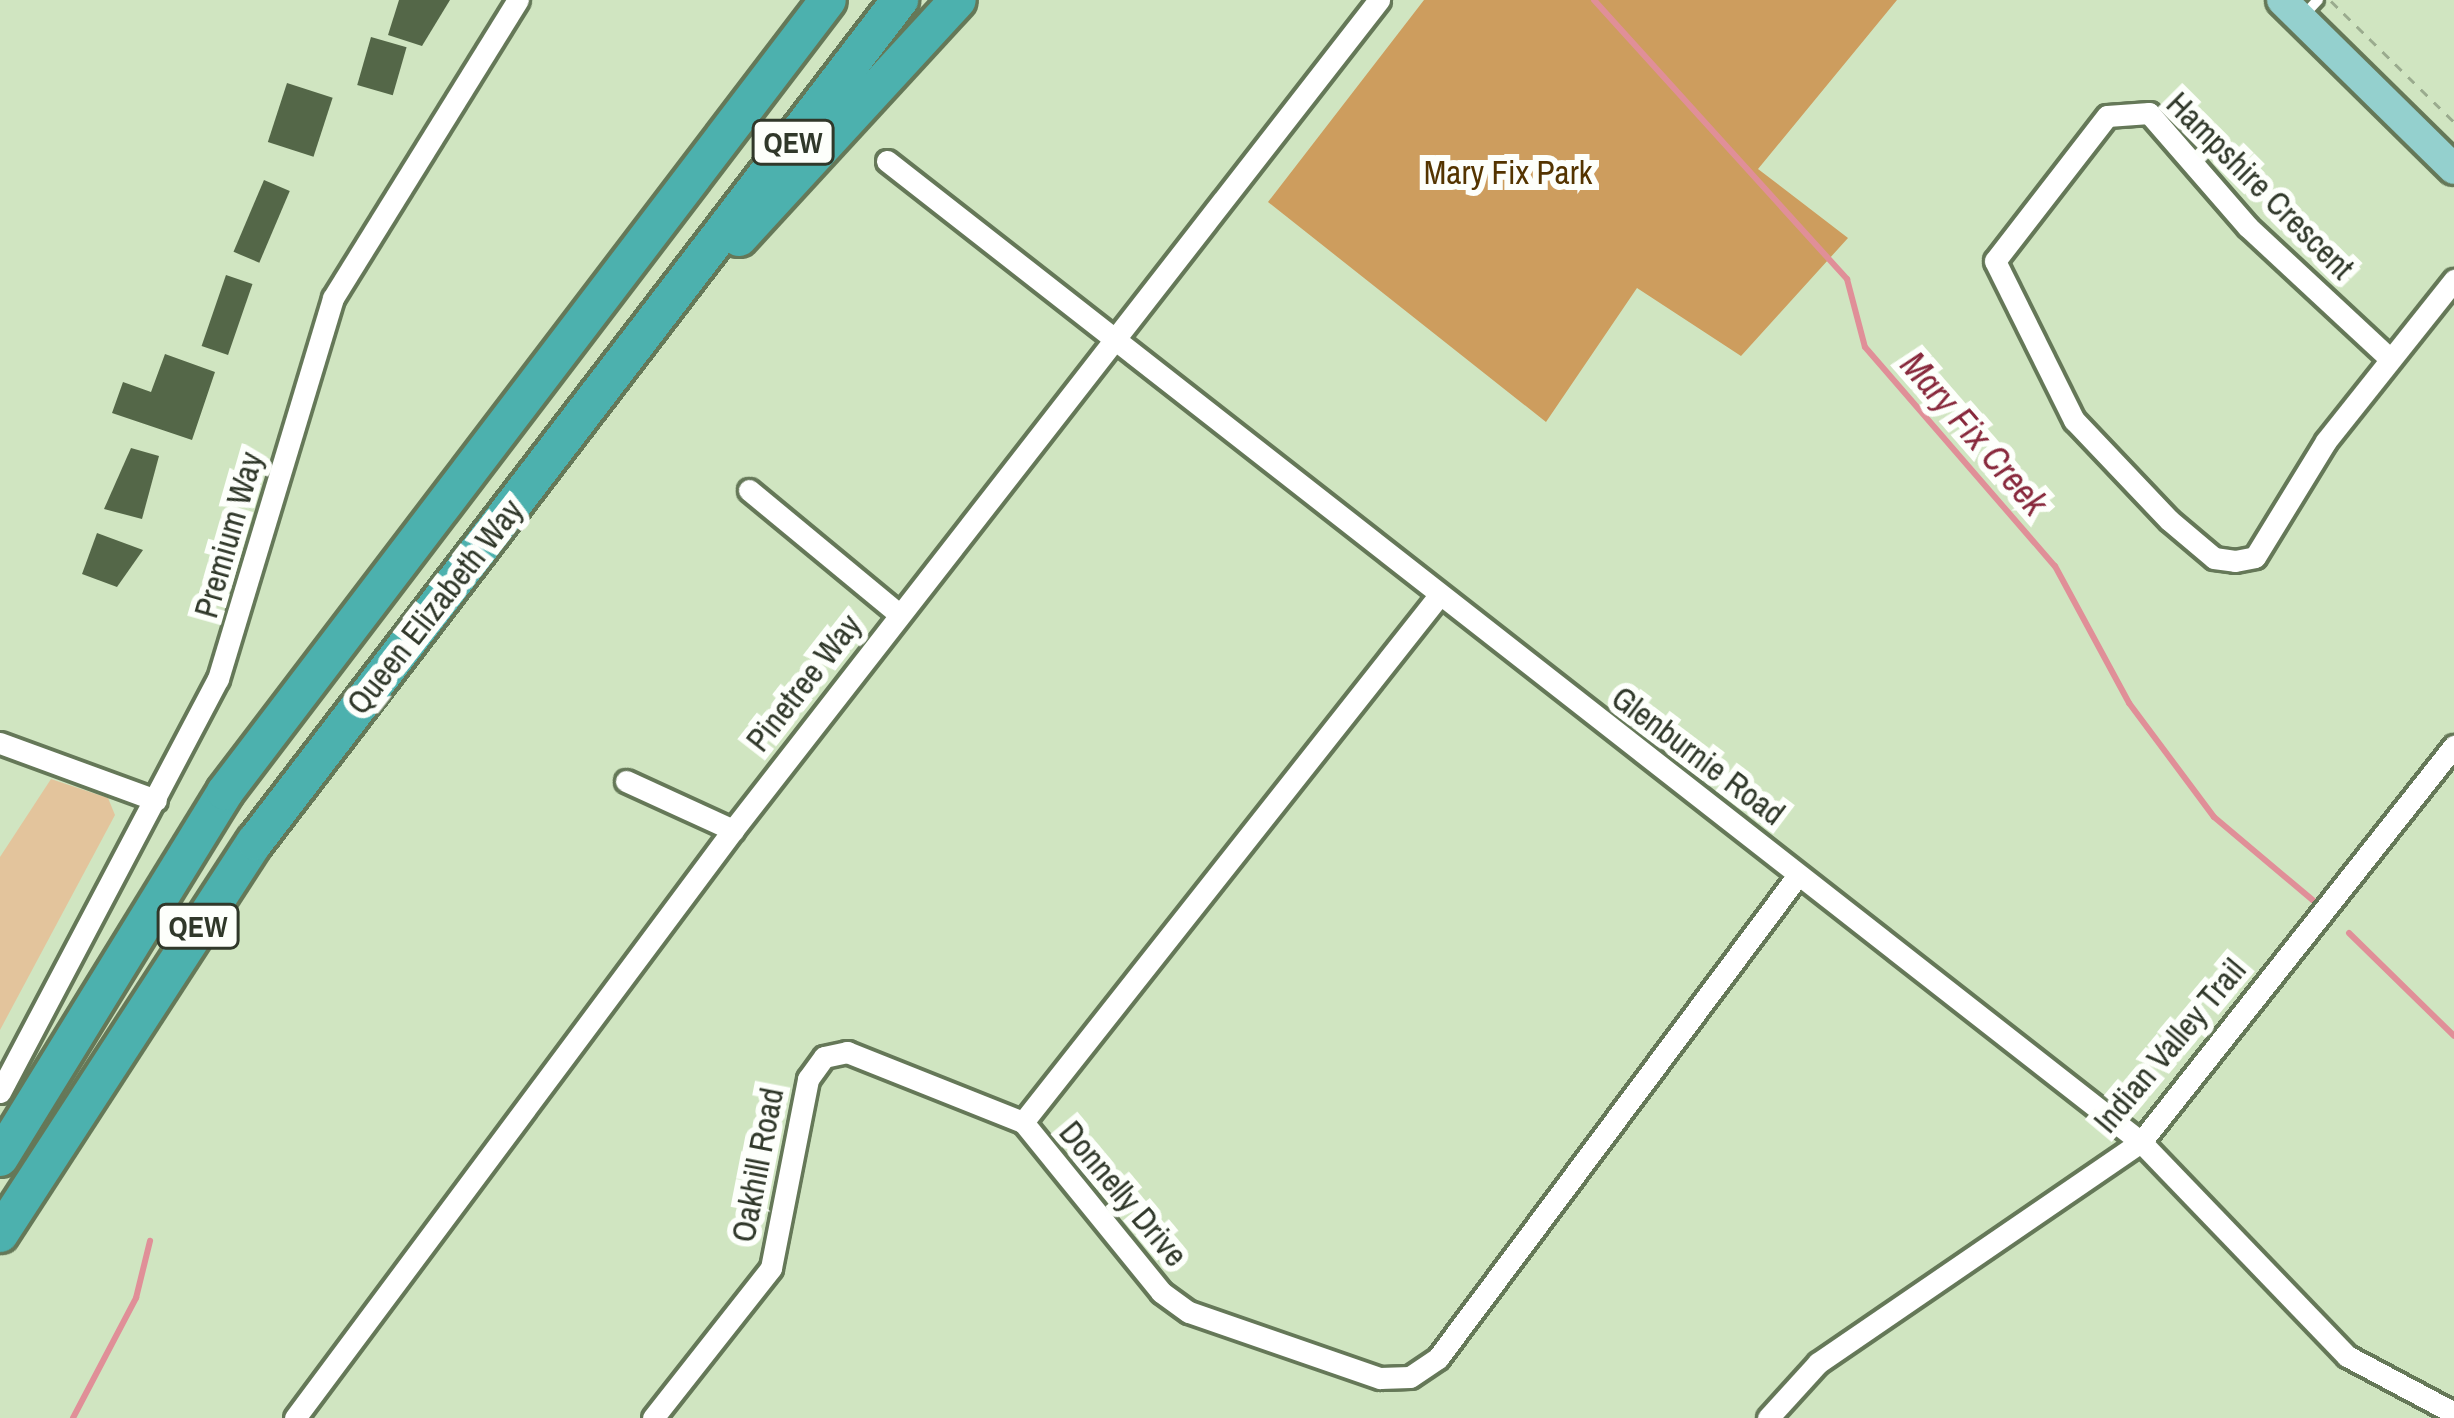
<!DOCTYPE html>
<style>
body{margin:0}
#map{position:relative;width:2454px;height:1418px;overflow:hidden;background:#d0e5c1;font-family:"Archivo Narrow",sans-serif}
div>[style]{position:absolute}
.green>*{inset:0;background:#e3c49c}
.forest>*{inset:0;background:#cd9d5e}
.stream>*{height:6px;margin:-3px;padding:0 3px;transform-origin:3px;border-radius:3px;background:#e08f98}
.building>*{inset:0;background:#546748;transform-origin:0 0}
.path>*{height:3px;margin-top:-1.5px;transform-origin:0;background:repeating-linear-gradient(90deg,#9aab8e 0 9px,transparent 0 18px)}
.roads{filter:drop-shadow(3px 0 #657858) drop-shadow(-3px 0 #657858) drop-shadow(0 3px #657858) drop-shadow(0 -3px #657858)}
.service>*{height:10px;margin:-5px;padding:0 5px;transform-origin:5px;border-radius:5px;background:#fff}
.minor>*{height:21px;margin:-10.5px;padding:0 10.5px;transform-origin:10.5px;border-radius:10.5px;background:#fff}
.primary>*{height:30px;margin:-15px;padding:0 15px;transform-origin:15px;border-radius:15px;background:#94d0ce}
.motorway>*{height:36px;margin:-18px;padding:0 18px;transform-origin:18px;border-radius:18px;background:#4cb1ae}
span{translate:-50% -50%;white-space:nowrap;text-align:center;line-height:1.15;-webkit-text-stroke:12px #fdfffb;paint-order:stroke}
.shield-label span{padding:3px 9px;background:#fdfffb;border:3px solid;border-radius:9px;-webkit-text-stroke-width:0}
.shield-label{font-size:30px;color:#30382a;font-weight:700}
.park-label{font-size:33px;color:#543400}
.street-label{font-size:33px;color:#30382a}
.water-label{font-size:36px;color:#88293c;font-style:italic}
</style>
<div id="map">
<div class="green">
<i style="clip-path:polygon(51px 779px,108px 798px,115px 815px,0 1030px,0 857px)"></i>
</div>
<div class="forest">
<i style="clip-path:polygon(1424px 0,1897px 0,1758px 169px,1848px 238px,1741px 356px,1637px 288px,1546px 422px,1268px 202px)"></i>
</div>
<div class="stream">
<i style="left:1594px;top:0;width:377px;rotate:47.8deg"></i>
<i style="left:1847px;top:279px;width:70px;rotate:75.2deg"></i>
<i style="left:1865px;top:347px;width:290px;rotate:49.1deg"></i>
<i style="left:2055px;top:566px;width:156px;rotate:61.6deg"></i>
<i style="left:2129px;top:703px;width:142px;rotate:53.3deg"></i>
<i style="left:2214px;top:817px;width:133px;rotate:40.1deg"></i>
<i style="left:2349px;top:933px;width:147px;rotate:44.4deg"></i>
<i style="left:73px;top:1418px;width:136px;rotate:-62.3deg"></i>
<i style="left:136px;top:1298px;width:59px;rotate:-76.2deg"></i>
</div>
<div class="building">
<i style="clip-path:polygon(399px 0,450px 0,422px 46px,388px 35px)"></i>
<i style="left:371px;top:37px;width:37px;height:50px;rotate:16deg"></i>
<i style="left:287px;top:83px;width:48px;height:62px;rotate:18deg"></i>
<i style="left:264px;top:180px;width:28px;height:78px;rotate:23deg"></i>
<i style="left:226px;top:275px;width:28px;height:75px;rotate:19deg"></i>
<i style="clip-path:polygon(165px 354px,215px 372px,192px 440px,112px 413px,123px 382px,151px 392px)"></i>
<i style="clip-path:polygon(131px 448px,159px 456px,142px 519px,104px 509px)"></i>
<i style="clip-path:polygon(97px 533px,143px 550px,117px 587px,82px 574px)"></i>
</div>
<div class="path">
<i style="left:2331px;top:1px;width:173px;rotate:44.5deg"></i>
</div>
<div class="roads">
<div class="service">
<i style="left:2303px;top:16px;width:22px;rotate:-47deg"></i>
</div>
<div class="minor">
<i style="left:887px;top:161px;width:1592px;rotate:38.04deg"></i>
<i style="left:2141px;top:1142px;width:297px;rotate:46.1deg"></i>
<i style="left:2347px;top:1356px;width:121px;rotate:28deg"></i>
<i style="left:2388px;top:357px;width:191px;rotate:-137.1deg"></i>
<i style="left:2248px;top:227px;width:151px;rotate:-131deg"></i>
<i style="left:2149px;top:113px;width:42px;rotate:175.9deg"></i>
<i style="left:2107px;top:116px;width:183px;rotate:127.7deg"></i>
<i style="left:1995px;top:261px;width:178px;rotate:63.6deg"></i>
<i style="left:2074px;top:420px;width:138px;rotate:46.5deg"></i>
<i style="left:2169px;top:520px;width:59px;rotate:40.2deg"></i>
<i style="left:2214px;top:558px;width:21px;rotate:8deg"></i>
<i style="left:2235px;top:561px;width:20px;rotate:-11deg"></i>
<i style="left:2255px;top:557px;width:136px;rotate:-58.5deg"></i>
<i style="left:2326px;top:441px;width:206px;rotate:-51.5deg"></i>
<i style="left:749px;top:490px;width:195px;rotate:39.6deg"></i>
<i style="left:1437px;top:598px;width:668px;rotate:128.31deg"></i>
<i style="left:1023px;top:1122px;width:219px;rotate:50.9deg"></i>
<i style="left:1161px;top:1292px;width:34px;rotate:36deg"></i>
<i style="left:1189px;top:1312px;width:202px;rotate:19.1deg"></i>
<i style="left:1380px;top:1378px;width:30px;rotate:-2deg"></i>
<i style="left:1410px;top:1377px;width:34px;rotate:-34deg"></i>
<i style="left:1438px;top:1358px;width:602px;rotate:-53.3deg"></i>
<i style="left:0;top:743px;width:166px;rotate:20.1deg"></i>
<i style="left:626px;top:781px;width:118px;rotate:24.6deg"></i>
<i style="left:0;top:1092px;width:467px;rotate:-62.2deg"></i>
<i style="left:218px;top:679px;width:398px;rotate:-73.2deg"></i>
<i style="left:333px;top:298px;width:351px;rotate:-58.2deg"></i>
<i style="left:295px;top:1418px;width:733px;rotate:-53.32deg"></i>
<i style="left:733px;top:830px;width:1052px;rotate:-52.11deg"></i>
<i style="left:653px;top:1418px;width:191px;rotate:-51.8deg"></i>
<i style="left:771px;top:1268px;width:193px;rotate:-78.9deg"></i>
<i style="left:808px;top:1079px;width:27px;rotate:-54deg"></i>
<i style="left:824px;top:1057px;width:24px;rotate:-12deg"></i>
<i style="left:847px;top:1052px;width:189px;rotate:21.7deg"></i>
<i style="left:1768px;top:1418px;width:74px;rotate:-47.7deg"></i>
<i style="left:1818px;top:1363px;width:391px;rotate:-34.4deg"></i>
<i style="left:2141px;top:1142px;width:505px;rotate:-51.68deg"></i>
</div>
<div class="primary">
<i style="left:2282px;top:0;width:241px;rotate:44.5deg"></i>
</div>
<div class="motorway">
<i style="left:739px;top:238px;width:323px;rotate:-47.4deg"></i>
<i style="left:0;top:1158px;width:430px;rotate:-58.4deg"></i>
<i style="left:225px;top:792px;width:995px;rotate:-52.72deg"></i>
<i style="left:0;top:1234px;width:468px;rotate:-57deg"></i>
<i style="left:255px;top:842px;width:1061px;rotate:-52.55deg"></i>
</div>
</div>
<div class="shield-label">
<span style="left:793px;top:142px">QEW</span>
<span style="left:198px;top:926px">QEW</span>
</div>
<div class="park-label">
<span style="left:1508px;top:173px">Mary Fix Park</span>
</div>
<div class="street-label">
<span style="left:2260px;top:186px;rotate:45deg">Hampshire Crescent</span>
<span style="left:229px;top:535px;rotate:-74deg">Premium Way</span>
<span style="left:435px;top:607px;rotate:-52deg">Queen Elizabeth Way</span>
<span style="left:804px;top:683px;rotate:-52deg">Pinetree Way</span>
<span style="left:1698px;top:756px;rotate:37deg">Glenburnie Road</span>
<span style="left:2170px;top:1046px;rotate:-50deg">Indian Valley Trail</span>
<span style="left:758px;top:1165px;rotate:-79deg">Oakhill Road</span>
<span style="left:1123px;top:1194px;rotate:50deg">Donnelly Drive</span>
</div>
<div class="water-label">
<span style="left:1974px;top:434px;rotate:49deg">Mary Fix Creek</span>
</div>
</div>
